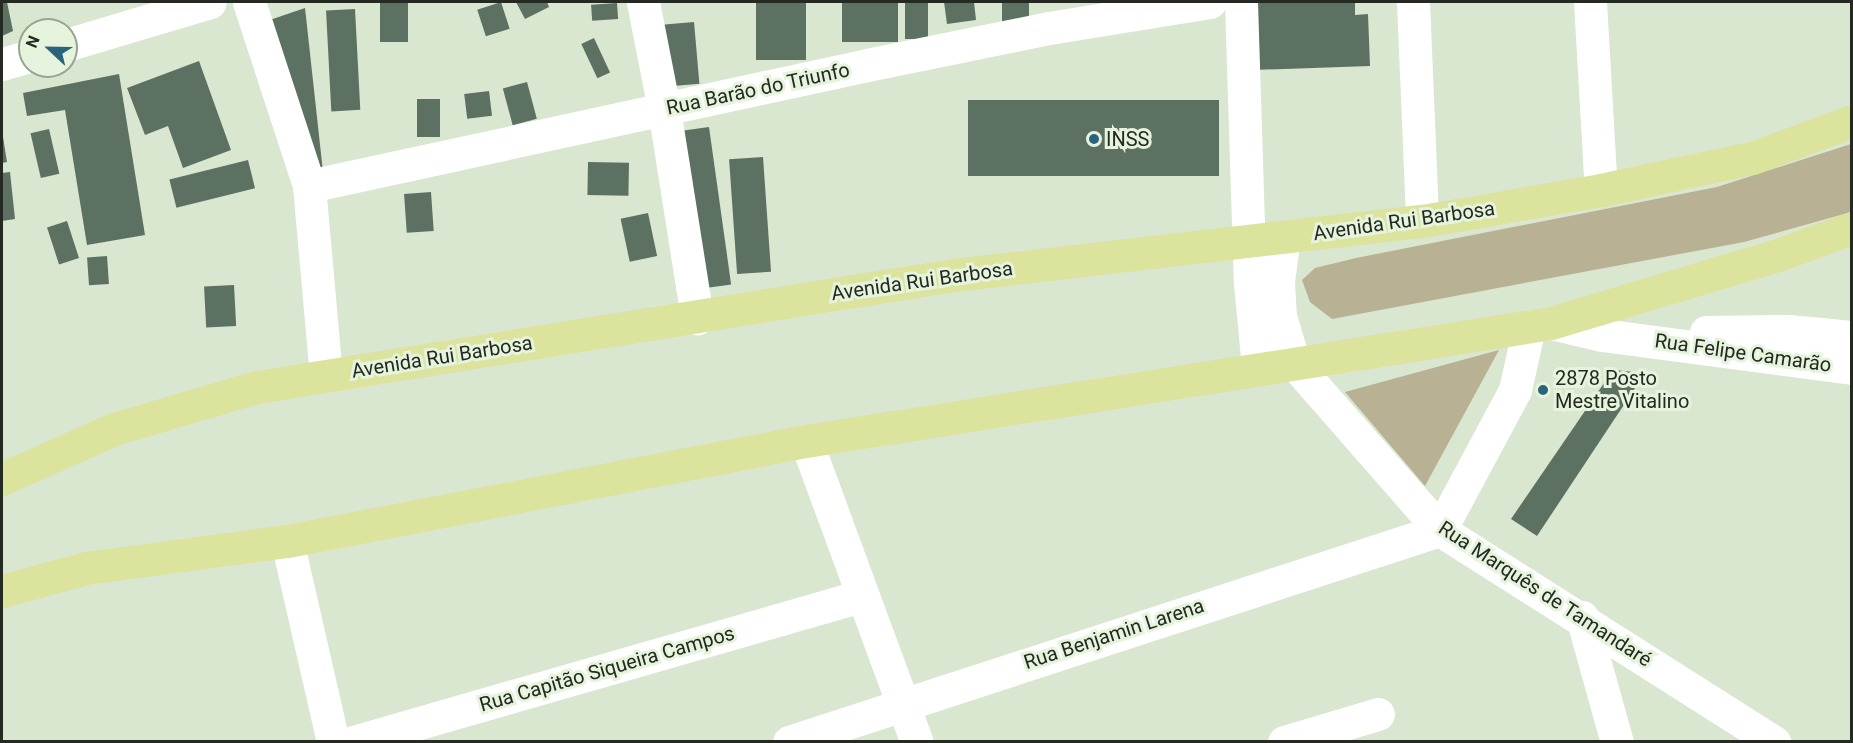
<!DOCTYPE html>
<meta charset="utf-8">
<style>
body{margin:0}
#map{position:relative;width:1853px;height:743px;overflow:hidden;background:#d9e6d0;font-family:Roboto,sans-serif}
div>[style]{position:absolute}
.green>*{inset:0;background:#b8b193}
.building>*{inset:0;background:#5d7162;transform-origin:0 0}
.minor>*{height:33px;margin:-16.5px;padding:0 16.5px;transform-origin:16.5px;border-radius:16.5px;background:#fff}
.major>*{height:33px;margin:-16.5px;padding:0 16.5px;transform-origin:16.5px;border-radius:16.5px;background:#dce39d}
.dots>*{width:16px;height:16px;translate:-50% -50%;box-sizing:border-box;border:3px solid #e6f4dd;border-radius:50%}
span{translate:-50% -50%;white-space:nowrap;text-align:center;line-height:1.15;-webkit-text-stroke:6px #e6f4dd;paint-order:stroke}
.street-label{font-size:20px;color:#242921}
.poi-label{font-size:20px;color:#242921}
.left{translate:0 -50%;text-align:left}
.frame{position:absolute;inset:0;border:3px solid #242921;pointer-events:none}
.north{position:absolute;left:18px;top:18px;width:60px;height:60px;box-sizing:border-box;background:#e6f4dd;border:2px solid #98a392;border-radius:50%;rotate:292deg;font-size:16px;font-weight:700;line-height:24px;text-align:center;color:#242921}
.north::after{content:'';display:block;margin:auto;width:21px;height:27px;background:#29647c;clip-path:polygon(50% 0,100% 100%,50% 72%,0 100%)}
</style>
<div id="map">
<div class="green">
<i style="clip-path:polygon(1851px 144px,1851px 212px,1744px 242px,1332px 319px,1310px 302px,1302px 280px,1315px 268px,1356px 258px,1717px 187px)"></i>
<i style="clip-path:polygon(1499px 350px,1425px 486px,1345px 392px)"></i>
</div>
<div class="building">
<i style="clip-path:polygon(2px 2px,7px 2px,13px 31px,2px 36px)"></i>
<i style="left:380px;top:2px;width:28px;height:40px"></i>
<i style="left:501px;top:2px;width:28px;height:25px;rotate:72deg"></i>
<i style="clip-path:polygon(516px 2px,547px 2px,549px 7px,525px 19px)"></i>
<i style="left:756px;top:2px;width:50px;height:58px"></i>
<i style="left:842px;top:2px;width:56px;height:40px"></i>
<i style="left:905px;top:2px;width:23px;height:37px"></i>
<i style="clip-path:polygon(944px 2px,974px 2px,976px 20px,947px 24px)"></i>
<i style="left:1002px;top:2px;width:27px;height:26px"></i>
<i style="clip-path:polygon(1252px 2px,1355px 2px,1355px 15px,1368px 14px,1370px 66px,1253px 70px)"></i>
<i style="left:617px;top:3px;width:16px;height:26px;rotate:86deg"></i>
<i style="clip-path:polygon(305px 8px,324px 181px,261px 23px)"></i>
<i style="left:355px;top:9px;width:101px;height:29px;rotate:87deg"></i>
<i style="left:694px;top:22px;width:62px;height:32px;rotate:85deg"></i>
<i style="left:594px;top:38px;width:38px;height:14px;rotate:65deg"></i>
<i style="clip-path:polygon(199px 61px,231px 150px,183px 168px,168px 126px,145px 135px,127px 88px)"></i>
<i style="clip-path:polygon(119px 74px,145px 235px,87px 245px,65px 110px,27px 116px,23px 93px)"></i>
<i style="left:527px;top:82px;width:38px;height:25px;rotate:75deg"></i>
<i style="left:489px;top:91px;width:25px;height:25px;rotate:83deg"></i>
<i style="left:417px;top:99px;width:23px;height:38px"></i>
<i style="left:1219px;top:100px;width:76px;height:251px;rotate:90deg"></i>
<i style="left:709px;top:127px;width:159px;height:31px;rotate:82deg"></i>
<i style="left:49px;top:129px;width:46px;height:19px;rotate:77deg"></i>
<i style="clip-path:polygon(3px 137px,7px 162px,2px 163px,2px 137px)"></i>
<i style="left:763px;top:157px;width:115px;height:34px;rotate:86deg"></i>
<i style="left:248px;top:160px;width:29px;height:81px;rotate:76deg"></i>
<i style="left:588px;top:162px;width:41px;height:33px;rotate:1deg"></i>
<i style="clip-path:polygon(10px 172px,15px 219px,2px 221px,2px 173px)"></i>
<i style="left:431px;top:192px;width:39px;height:27px;rotate:86deg"></i>
<i style="left:648px;top:213px;width:44px;height:28px;rotate:78deg"></i>
<i style="left:67px;top:221px;width:39px;height:21px;rotate:72deg"></i>
<i style="left:107px;top:256px;width:28px;height:20px;rotate:86deg"></i>
<i style="left:234px;top:285px;width:41px;height:30px;rotate:87deg"></i>
<i style="clip-path:polygon(1613px 370px,1645px 373px,1537px 536px,1511px 519px)"></i>
</div>
<div class="minor">
<i style="left:249px;top:2px;width:194px;rotate:71.9deg"></i>
<i style="left:309px;top:186px;width:190px;rotate:84.9deg"></i>
<i style="left:643px;top:2px;width:109px;rotate:78.9deg"></i>
<i style="left:664px;top:109px;width:212px;rotate:81deg"></i>
<i style="left:1241px;top:2px;width:281px;rotate:88.2deg"></i>
<i style="left:1250px;top:283px;width:85px;rotate:84.6deg"></i>
<i style="left:1413px;top:2px;width:219px;rotate:87.6deg"></i>
<i style="left:1590px;top:2px;width:188px;rotate:86.7deg"></i>
<i style="left:66px;top:45px;width:150px;rotate:-16.6deg"></i>
<i style="left:2px;top:64px;width:29px;rotate:-16deg"></i>
<i style="left:309px;top:186px;width:571px;rotate:-12.23deg"></i>
<i style="left:867px;top:65px;width:186px;rotate:-11.5deg"></i>
<i style="left:1049px;top:28px;width:163px;rotate:-9.2deg"></i>
<i style="left:1284px;top:237px;width:44px;rotate:97.8deg"></i>
<i style="left:1278px;top:281px;width:35px;rotate:87deg"></i>
<i style="left:1280px;top:316px;width:49px;rotate:73.4deg"></i>
<i style="left:1294px;top:363px;width:222px;rotate:48.8deg"></i>
<i style="left:1440px;top:530px;width:396px;rotate:32.4deg"></i>
<i style="left:1551px;top:323px;width:52px;rotate:13.2deg"></i>
<i style="left:1602px;top:335px;width:252px;rotate:7.5deg"></i>
<i style="left:1706px;top:332px;width:83px;rotate:-0.7deg"></i>
<i style="left:1789px;top:331px;width:63px;rotate:5.4deg"></i>
<i style="left:806px;top:441px;width:321px;rotate:69.8deg"></i>
<i style="left:1440px;top:530px;width:159px;rotate:-61.8deg"></i>
<i style="left:1515px;top:390px;width:65px;rotate:-77.5deg"></i>
<i style="left:287px;top:541px;width:206px;rotate:77.1deg"></i>
<i style="left:1582px;top:617px;width:130px;rotate:74.4deg"></i>
<i style="left:353px;top:742px;width:529px;rotate:-16.03deg"></i>
<i style="left:789px;top:742px;width:685px;rotate:-18.04deg"></i>
<i style="left:1284px;top:742px;width:98px;rotate:-16.6deg"></i>
</div>
<div class="major">
<i style="left:2px;top:479px;width:123px;rotate:-24.1deg"></i>
<i style="left:114px;top:429px;width:149px;rotate:-16.4deg"></i>
<i style="left:257px;top:387px;width:705px;rotate:-9.14deg"></i>
<i style="left:953px;top:275px;width:472px;rotate:-6.6deg"></i>
<i style="left:1422px;top:221px;width:182px;rotate:-9.8deg"></i>
<i style="left:1601px;top:190px;width:154px;rotate:-12deg"></i>
<i style="left:1752px;top:158px;width:107px;rotate:-20.3deg"></i>
<i style="left:2px;top:591px;width:87px;rotate:-15.3deg"></i>
<i style="left:86px;top:568px;width:203px;rotate:-7.7deg"></i>
<i style="left:287px;top:541px;width:529px;rotate:-10.91deg"></i>
<i style="left:806px;top:441px;width:754px;rotate:-9deg"></i>
<i style="left:1551px;top:323px;width:234px;rotate:-16.7deg"></i>
<i style="left:1775px;top:256px;width:82px;rotate:-20deg"></i>
</div>
<div class="dots">
<i style="left:1094px;top:139px;background:#29647c"></i>
<i style="left:1543px;top:390px;background:#29647c"></i>
</div>
<div class="street-label">
<span style="left:758px;top:89px;rotate:-12deg">Rua Barão do Triunfo</span>
<span style="left:1404px;top:221px;rotate:-8deg">Avenida Rui Barbosa</span>
<span style="left:922px;top:281px;rotate:-8deg">Avenida Rui Barbosa</span>
<span style="left:1743px;top:353px;rotate:8deg">Rua Felipe Camarão</span>
<span style="left:442px;top:357px;rotate:-9deg">Avenida Rui Barbosa</span>
<span style="left:1545px;top:594px;rotate:33deg">Rua Marquês de Tamandaré</span>
<span style="left:1114px;top:634px;rotate:-18deg">Rua Benjamin Larena</span>
<span style="left:607px;top:669px;rotate:-16deg">Rua Capitão Siqueira Campos</span>
</div>
<div class="poi-label">
<span class="left" style="left:1106px;top:139px">INSS</span>
<span class="left" style="left:1555px;top:390px">2878 Posto<br>Mestre Vitalino</span>
</div>
<div class="frame"></div>
<div class="north">N</div>
</div>
